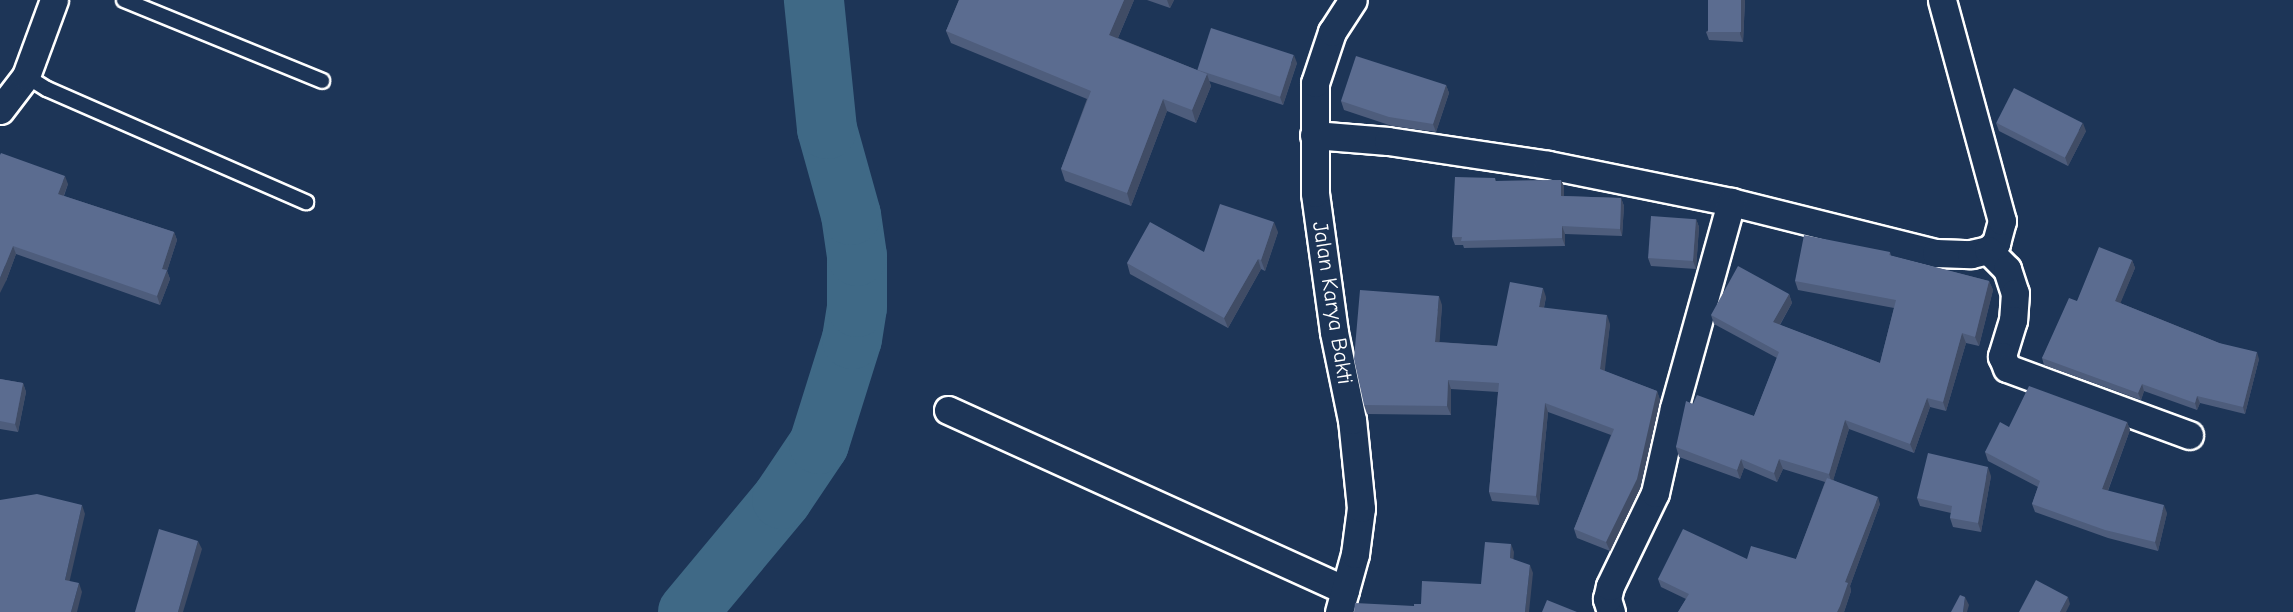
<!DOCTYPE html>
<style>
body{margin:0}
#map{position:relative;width:2293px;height:612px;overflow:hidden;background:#1d3557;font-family:"Comic Neue",sans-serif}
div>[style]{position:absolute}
.river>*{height:60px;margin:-30px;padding:0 30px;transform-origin:30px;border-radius:30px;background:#3f6986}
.roads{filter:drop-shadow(2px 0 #fff) drop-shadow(-2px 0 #fff) drop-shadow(0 2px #fff) drop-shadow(0 -2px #fff)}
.lane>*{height:14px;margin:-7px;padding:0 7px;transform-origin:7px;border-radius:7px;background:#1d3557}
.street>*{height:27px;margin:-13.5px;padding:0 13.5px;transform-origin:13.5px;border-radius:13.5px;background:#1d3557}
.wall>*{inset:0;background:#4e5d7c}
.shaded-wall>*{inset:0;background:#404c65}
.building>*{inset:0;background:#5b6c90;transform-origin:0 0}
span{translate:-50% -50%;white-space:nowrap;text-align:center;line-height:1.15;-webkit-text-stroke:4.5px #1d3557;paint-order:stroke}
.street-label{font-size:22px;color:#fff}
</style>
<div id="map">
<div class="river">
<i style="left:688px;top:612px;width:147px;rotate:-50.2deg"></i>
<i style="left:782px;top:499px;width:66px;rotate:-56.1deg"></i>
<i style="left:819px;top:444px;width:110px;rotate:-72.6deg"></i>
<i style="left:852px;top:339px;width:32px;rotate:-81deg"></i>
<i style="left:857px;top:307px;width:51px;rotate:-90deg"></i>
<i style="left:857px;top:256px;width:41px;rotate:-98.3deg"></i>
<i style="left:851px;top:215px;width:89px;rotate:-105.6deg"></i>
<i style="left:827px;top:129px;width:130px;rotate:-95.8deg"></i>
</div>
<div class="roads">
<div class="lane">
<i style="left:124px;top:0;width:214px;rotate:22.2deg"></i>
<i style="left:26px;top:76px;width:25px;rotate:32deg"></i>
<i style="left:47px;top:89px;width:283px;rotate:23.6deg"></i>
</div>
<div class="street">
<i style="left:0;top:110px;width:43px;rotate:-52.6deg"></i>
<i style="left:26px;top:76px;width:81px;rotate:-69.8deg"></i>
<i style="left:1314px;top:135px;width:74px;rotate:4.6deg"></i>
<i style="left:1388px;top:141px;width:162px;rotate:8.5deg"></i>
<i style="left:1548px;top:165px;width:187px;rotate:11.4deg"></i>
<i style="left:1731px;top:202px;width:211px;rotate:14deg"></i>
<i style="left:1936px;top:253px;width:35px;rotate:2deg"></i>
<i style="left:1971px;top:254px;width:17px;rotate:-13deg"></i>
<i style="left:1988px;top:250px;width:11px;rotate:-41deg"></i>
<i style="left:1996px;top:243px;width:23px;rotate:-75deg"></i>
<i style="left:2002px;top:221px;width:229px;rotate:-105.2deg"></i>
<i style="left:1988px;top:250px;width:27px;rotate:45deg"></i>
<i style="left:2007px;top:269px;width:25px;rotate:72deg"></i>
<i style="left:2015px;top:293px;width:27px;rotate:94deg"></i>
<i style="left:2013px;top:320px;width:38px;rotate:107deg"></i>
<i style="left:2002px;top:356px;width:13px;rotate:67deg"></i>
<i style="left:2007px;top:368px;width:194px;rotate:20.2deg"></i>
<i style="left:948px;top:410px;width:436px;rotate:24.4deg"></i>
<i style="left:1339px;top:612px;width:60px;rotate:-74.6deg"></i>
<i style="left:1355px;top:554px;width:46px;rotate:-82.6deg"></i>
<i style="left:1361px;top:508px;width:88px;rotate:-95.8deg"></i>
<i style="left:1352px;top:420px;width:90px;rotate:-101.6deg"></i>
<i style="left:1334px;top:332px;width:140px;rotate:-97.8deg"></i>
<i style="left:1315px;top:193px;width:110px;rotate:-90deg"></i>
<i style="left:1315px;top:83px;width:54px;rotate:-71.6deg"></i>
<i style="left:1332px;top:32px;width:38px;rotate:-57deg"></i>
<i style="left:1611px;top:612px;width:14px;rotate:-107deg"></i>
<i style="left:1607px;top:599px;width:13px;rotate:-77deg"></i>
<i style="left:1610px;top:586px;width:103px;rotate:-64.2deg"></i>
<i style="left:1655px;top:493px;width:87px;rotate:-77.4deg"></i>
<i style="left:1674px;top:408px;width:214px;rotate:-74.5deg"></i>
</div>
</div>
<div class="wall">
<i style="clip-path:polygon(959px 0,1134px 0,1118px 38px,1197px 70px,1297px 63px,1283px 105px,1209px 81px,1211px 86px,1196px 123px,1167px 111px,1131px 206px,1065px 181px,1061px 169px,1087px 99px,951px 43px,946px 31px)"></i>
<i style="clip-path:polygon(1147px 0,1174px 0,1170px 8px)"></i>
<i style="clip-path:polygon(1745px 0,1743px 42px,1709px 40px,1706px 32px)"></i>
<i style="clip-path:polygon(1446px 85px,1449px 93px,1436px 132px,1392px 126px,1344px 110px,1341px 101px)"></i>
<i style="clip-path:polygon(1996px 123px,2086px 131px,2068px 166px,1999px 131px)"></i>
<i style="clip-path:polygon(0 155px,68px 184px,64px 196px,174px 232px,177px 240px,167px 271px,170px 279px,160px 305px,16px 254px,6px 281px)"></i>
<i style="clip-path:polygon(1495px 178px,1496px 181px,1561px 180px,1564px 187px,1564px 196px,1621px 198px,1624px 206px,1622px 236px,1565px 234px,1565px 246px,1464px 248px,1463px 245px,1455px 245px,1452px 237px)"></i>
<i style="clip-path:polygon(1696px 219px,1699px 227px,1696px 269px,1651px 266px,1648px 258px)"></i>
<i style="clip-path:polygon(1278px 232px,1265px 271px,1261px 269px,1228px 328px,1130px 274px,1127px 263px,1204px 252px)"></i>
<i style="clip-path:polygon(1890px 252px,1891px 256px,1989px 281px,1993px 290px,1979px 346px,1966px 343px,1946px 411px,1930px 407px,1914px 453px,1849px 429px,1833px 480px,1880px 504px,1850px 586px,1851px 591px,1844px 612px,1678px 612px,1686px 599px,1661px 587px,1658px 579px,1747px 559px,1796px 559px,1825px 482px,1783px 469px,1777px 482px,1744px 468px,1740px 479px,1679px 457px,1676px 447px,1693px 404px,1754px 416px,1777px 358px,1714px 324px,1711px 315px,1789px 294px,1792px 303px,1780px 325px,1880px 363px,1894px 308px,1798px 290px,1795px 281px)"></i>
<i style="clip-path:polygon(2132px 260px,2135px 268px,2120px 303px,2259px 359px,2245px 414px,2200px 403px,2197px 410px,2144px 391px,2141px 400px,2044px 365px,2042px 358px,2077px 301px)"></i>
<i style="clip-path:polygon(1546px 297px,1544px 308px,1610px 324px,1604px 371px,1657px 391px,1660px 400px,1640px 488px,1610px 551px,1577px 538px,1574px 529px,1611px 435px,1548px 412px,1539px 505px,1492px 501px,1489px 492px,1498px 392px,1451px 389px,1451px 415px,1367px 414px,1364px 405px,1442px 305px,1439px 342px,1497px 346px)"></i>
<i style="clip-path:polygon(0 379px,23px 383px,26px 392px,18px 432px,0 429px)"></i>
<i style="clip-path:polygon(2127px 422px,2130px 430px,2108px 491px,2167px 513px,2158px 551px,2108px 538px,2035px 512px,2032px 504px,2038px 487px,1988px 461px,1985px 452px,2009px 427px)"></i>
<i style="clip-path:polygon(1991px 476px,1981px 532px,1953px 527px,1950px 518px,1951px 513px,1920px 506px,1917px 498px)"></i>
</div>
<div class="shaded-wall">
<i style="clip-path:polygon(1124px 0,1134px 0,1114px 47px,1109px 35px)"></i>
<i style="clip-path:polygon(1167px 0,1174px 0,1170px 8px)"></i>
<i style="clip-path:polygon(1741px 0,1745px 0,1743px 42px,1740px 34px)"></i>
<i style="clip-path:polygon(1294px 55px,1297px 63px,1283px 105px,1280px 97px)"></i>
<i style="clip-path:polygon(1207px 74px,1211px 86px,1196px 123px,1192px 110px)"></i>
<i style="clip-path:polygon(1446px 85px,1449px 93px,1436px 132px,1433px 124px)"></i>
<i style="clip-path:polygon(1163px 99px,1167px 111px,1131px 206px,1127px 193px)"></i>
<i style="clip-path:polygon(2083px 123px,2086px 131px,2068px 166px,2065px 157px)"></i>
<i style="clip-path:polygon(65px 176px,68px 184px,61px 202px,58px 194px)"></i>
<i style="clip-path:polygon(1561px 180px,1564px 187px,1564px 204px,1561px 196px)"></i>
<i style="clip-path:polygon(1621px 198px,1624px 206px,1622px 236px,1620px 229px)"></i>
<i style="clip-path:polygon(1696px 219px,1699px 227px,1696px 269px,1693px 261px)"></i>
<i style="clip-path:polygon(1274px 222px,1278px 232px,1265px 271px,1261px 260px)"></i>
<i style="clip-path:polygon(1562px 226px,1565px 234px,1565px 246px,1562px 238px)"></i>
<i style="clip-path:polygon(174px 232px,177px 240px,167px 271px,170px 279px,160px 305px,157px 296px,162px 269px)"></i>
<i style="clip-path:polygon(13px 246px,16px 254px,6px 281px,0 293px,0 278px)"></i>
<i style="clip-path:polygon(1258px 259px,1261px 269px,1228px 328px,1224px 318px)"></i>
<i style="clip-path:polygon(2132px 260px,2135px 268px,2118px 309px,2115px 301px)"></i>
<i style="clip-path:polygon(1989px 281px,1993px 290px,1979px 346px,1975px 337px)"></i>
<i style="clip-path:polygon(1543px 288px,1546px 297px,1542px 316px,1539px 307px)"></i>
<i style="clip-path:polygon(1789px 294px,1792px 303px,1776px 331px,1773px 322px)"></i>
<i style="clip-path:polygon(1439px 296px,1442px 305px,1439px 351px,1435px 342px)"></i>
<i style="clip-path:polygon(1607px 315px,1610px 324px,1604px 378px,1600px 369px)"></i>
<i style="clip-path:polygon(1962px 333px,1966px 343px,1946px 411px,1943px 402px)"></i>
<i style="clip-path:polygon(2257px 352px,2259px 359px,2245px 414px,2243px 407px)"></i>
<i style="clip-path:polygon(1448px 380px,1451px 389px,1451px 415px,1447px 406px)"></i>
<i style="clip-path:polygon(23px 383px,26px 392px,18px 432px,15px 424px)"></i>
<i style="clip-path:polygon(2142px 384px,2144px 391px,2141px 400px,2138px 393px)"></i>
<i style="clip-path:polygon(1657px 391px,1660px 400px,1640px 488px,1610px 551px,1606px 542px)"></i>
<i style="clip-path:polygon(2197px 396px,2200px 403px,2197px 410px,2195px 403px)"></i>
<i style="clip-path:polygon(1927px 398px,1930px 407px,1914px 453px,1910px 444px)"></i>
<i style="clip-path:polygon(1545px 403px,1548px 412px,1539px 505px,1536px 496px)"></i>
<i style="clip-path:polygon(1845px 420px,1849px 429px,1832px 484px,1829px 474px)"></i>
<i style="clip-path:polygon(2127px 422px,2130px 430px,2105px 498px,2102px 489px)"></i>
<i style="clip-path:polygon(1741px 459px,1744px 468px,1740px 479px,1737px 470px)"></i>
<i style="clip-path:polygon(1779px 459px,1783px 469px,1777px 482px,1774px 473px)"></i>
<i style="clip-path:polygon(1988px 467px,1991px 476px,1981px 532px,1978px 523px)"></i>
<i style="clip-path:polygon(1878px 497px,1880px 504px,1850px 586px,1851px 591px,1844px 612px,1837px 612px,1845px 582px)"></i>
<i style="clip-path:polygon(82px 505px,85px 514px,68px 588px,65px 580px)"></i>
<i style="clip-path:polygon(2164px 505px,2167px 513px,2158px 551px,2155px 542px)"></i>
<i style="clip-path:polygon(198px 541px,202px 549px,183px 612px,178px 612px)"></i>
<i style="clip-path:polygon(1511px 544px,1514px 552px,1513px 566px,1510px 558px)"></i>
<i style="clip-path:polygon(1530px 565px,1533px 573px,1529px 612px,1525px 612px)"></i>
<i style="clip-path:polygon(79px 583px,82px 592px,77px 612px,71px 612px)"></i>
<i style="clip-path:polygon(1965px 597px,1969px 605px,1967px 612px,1963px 612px)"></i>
<i style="clip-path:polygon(2068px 597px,2070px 604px,2066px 612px,2060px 612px)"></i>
</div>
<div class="building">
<i style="clip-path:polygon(959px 0,1124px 0,1109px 35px,1207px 74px,1192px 110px,1163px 99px,1127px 193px,1061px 169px,1091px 91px,946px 31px)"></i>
<i style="left:1708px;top:0;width:33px;height:32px"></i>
<i style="left:1211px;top:28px;width:87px;height:44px;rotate:18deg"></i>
<i style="clip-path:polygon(1356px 56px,1446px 85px,1433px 124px,1389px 117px,1341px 101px)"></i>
<i style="left:2014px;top:88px;width:77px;height:39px;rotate:27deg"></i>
<i style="clip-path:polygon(1px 153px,65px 176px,58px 194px,174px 232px,162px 269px,167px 270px,157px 296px,13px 246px,0 278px,0 155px)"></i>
<i style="clip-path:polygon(1455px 177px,1495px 178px,1495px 181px,1561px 180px,1561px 196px,1621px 198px,1620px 229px,1562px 226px,1562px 238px,1461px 241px,1462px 237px,1452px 237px)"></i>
<i style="clip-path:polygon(1220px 204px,1274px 222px,1261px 260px,1258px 259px,1224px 318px,1127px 263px,1150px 222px,1204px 252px)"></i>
<i style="left:1651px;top:216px;width:45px;height:42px;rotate:4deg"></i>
<i style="clip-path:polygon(1804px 235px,1890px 252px,1889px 255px,1989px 281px,1975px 337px,1962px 333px,1943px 402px,1927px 398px,1910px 444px,1845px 420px,1829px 474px,1779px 459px,1774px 473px,1741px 459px,1737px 470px,1676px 447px,1686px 401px,1693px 404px,1697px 395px,1754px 416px,1779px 352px,1711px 315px,1738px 266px,1789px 294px,1773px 322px,1880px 363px,1896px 300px,1795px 281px)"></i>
<i style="clip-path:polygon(2099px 247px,2132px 260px,2115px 301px,2219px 343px,2257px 352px,2243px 407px,2197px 396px,2195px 403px,2142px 384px,2138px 393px,2042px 358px,2069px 298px,2077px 301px)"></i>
<i style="clip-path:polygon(1510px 282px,1543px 288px,1539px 307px,1607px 315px,1600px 369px,1657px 391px,1637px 479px,1606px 542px,1574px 529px,1614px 429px,1545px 403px,1536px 496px,1489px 492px,1499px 383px,1448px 380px,1447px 406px,1364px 405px,1354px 359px,1360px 290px,1439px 296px,1435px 342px,1497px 346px)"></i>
<i style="clip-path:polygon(0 379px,23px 383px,15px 424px,0 421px)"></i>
<i style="clip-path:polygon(2029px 386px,2127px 422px,2102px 489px,2164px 505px,2155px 542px,2105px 530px,2032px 504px,2040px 481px,1985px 452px,2000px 422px,2009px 427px)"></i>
<i style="clip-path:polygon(1928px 453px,1988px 467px,1978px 523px,1950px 518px,1952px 506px,1917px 498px)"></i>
<i style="clip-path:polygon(1827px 478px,1878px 497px,1845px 582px,1848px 583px,1840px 606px,1837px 612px,1678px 612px,1689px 594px,1658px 579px,1683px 529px,1747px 559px,1751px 546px,1796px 559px)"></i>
<i style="clip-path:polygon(37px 494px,82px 505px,65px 580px,79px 583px,71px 612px,0 612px,0 500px)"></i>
<i style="clip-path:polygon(159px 529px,198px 541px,178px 612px,135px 612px)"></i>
<i style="clip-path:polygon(1485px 542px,1511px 544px,1510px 558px,1530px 565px,1525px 612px,1354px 612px,1355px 603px,1414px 606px,1414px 604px,1421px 604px,1422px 581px,1481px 584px)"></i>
<i style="clip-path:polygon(2036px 580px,2068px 597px,2060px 612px,2019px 612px)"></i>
<i style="clip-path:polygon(1960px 595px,1965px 597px,1963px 612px,1951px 612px)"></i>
<i style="clip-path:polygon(1547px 600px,1577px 612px,1542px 612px)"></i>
</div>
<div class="street-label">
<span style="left:1332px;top:303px;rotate:81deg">Jalan Karya Bakti</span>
</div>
</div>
